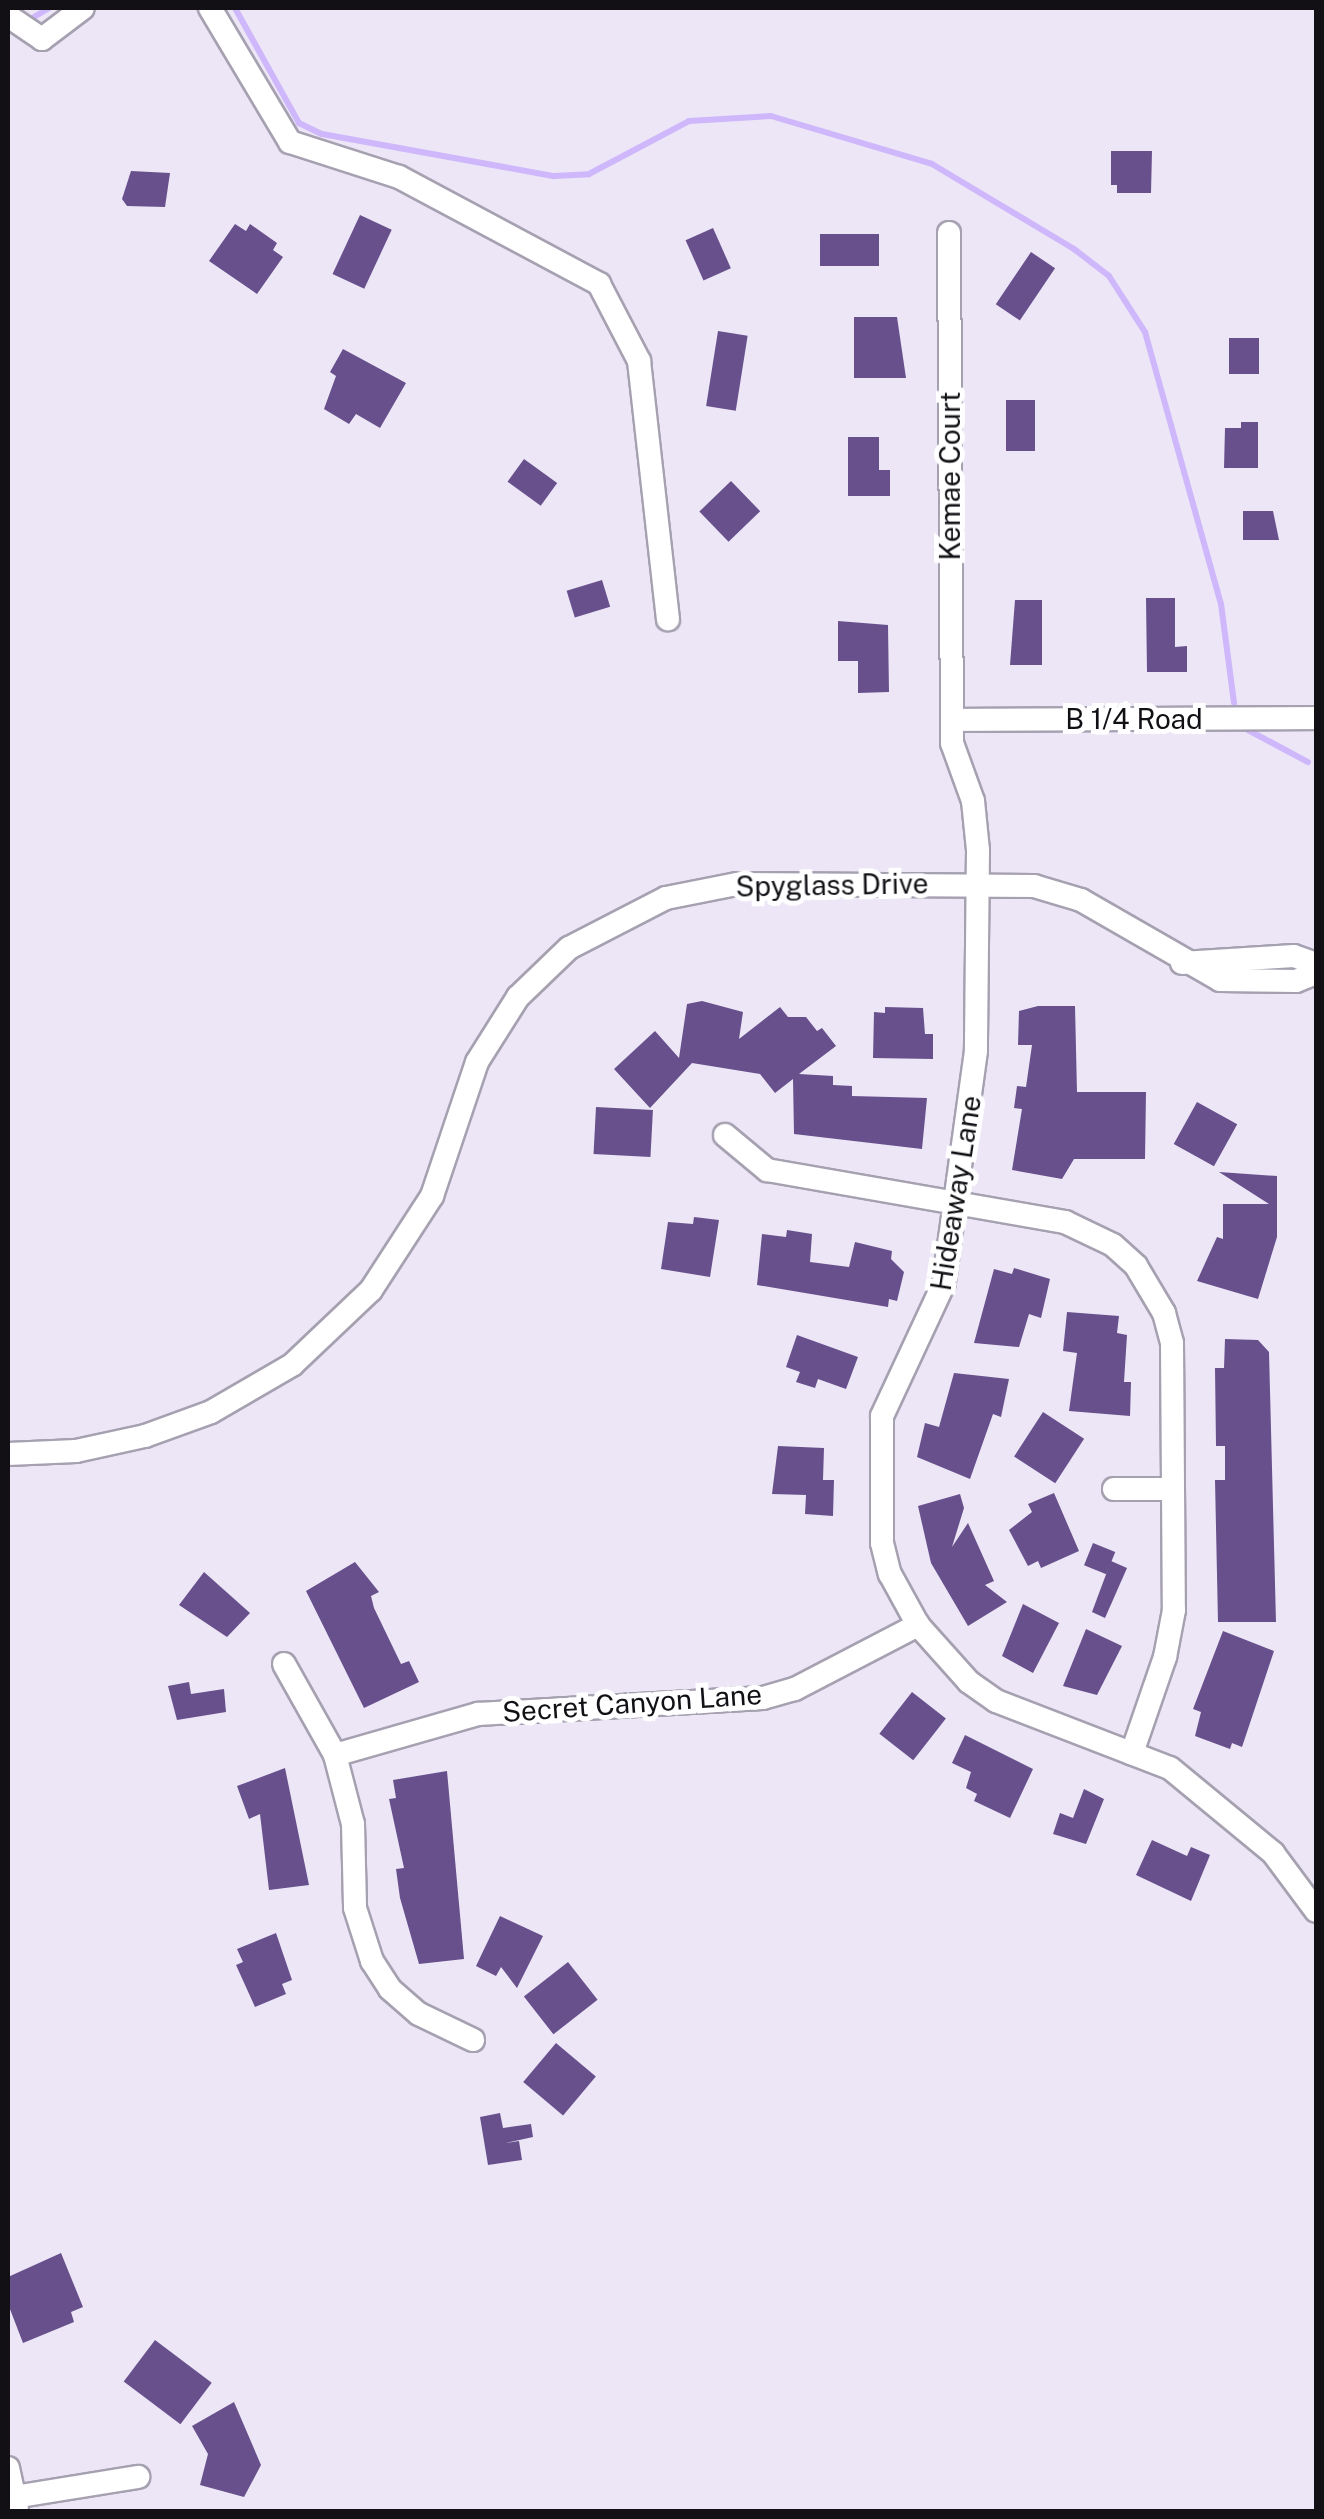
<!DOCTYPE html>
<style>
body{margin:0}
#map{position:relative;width:1324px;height:2519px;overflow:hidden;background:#ece6f7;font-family:"Public Sans",sans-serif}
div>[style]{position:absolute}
.stream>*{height:6px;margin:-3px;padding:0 3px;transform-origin:3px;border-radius:3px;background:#ceb7fa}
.building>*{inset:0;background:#67508c;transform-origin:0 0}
.roads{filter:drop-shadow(2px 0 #a6a1b1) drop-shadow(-2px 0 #a6a1b1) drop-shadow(0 2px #a6a1b1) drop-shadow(0 -2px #a6a1b1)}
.street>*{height:22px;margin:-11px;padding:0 11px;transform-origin:11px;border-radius:11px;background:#fff}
span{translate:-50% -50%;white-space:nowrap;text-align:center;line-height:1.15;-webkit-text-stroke:10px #fff;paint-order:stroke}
.street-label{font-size:28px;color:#121015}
.frame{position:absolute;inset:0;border:10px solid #121015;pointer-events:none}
</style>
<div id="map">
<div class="stream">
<i style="left:235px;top:8px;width:132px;rotate:60.9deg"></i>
<i style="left:299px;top:123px;width:25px;rotate:26deg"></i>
<i style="left:322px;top:134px;width:236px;rotate:10.3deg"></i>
<i style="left:554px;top:176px;width:35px;rotate:-3deg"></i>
<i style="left:589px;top:174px;width:113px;rotate:-27.9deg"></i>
<i style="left:689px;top:121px;width:82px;rotate:-3.5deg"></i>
<i style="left:771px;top:116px;width:168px;rotate:16.6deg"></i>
<i style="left:932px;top:164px;width:165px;rotate:30.9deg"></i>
<i style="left:1074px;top:249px;width:44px;rotate:37.6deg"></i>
<i style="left:1109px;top:276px;width:67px;rotate:57.3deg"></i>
<i style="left:1145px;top:332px;width:282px;rotate:74.4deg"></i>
<i style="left:1221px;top:604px;width:100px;rotate:82.5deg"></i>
<i style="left:34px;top:17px;width:17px;rotate:-31deg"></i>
<i style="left:1248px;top:730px;width:68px;rotate:28.1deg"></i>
</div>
<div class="building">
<i style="clip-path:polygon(1111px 151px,1152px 151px,1151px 193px,1117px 193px,1117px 185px,1111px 185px)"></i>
<i style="clip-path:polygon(131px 171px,170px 173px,165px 207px,127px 206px,122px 199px)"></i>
<i style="left:360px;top:215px;width:35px;height:65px;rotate:25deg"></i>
<i style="clip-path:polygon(235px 224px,246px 231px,250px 224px,277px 243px,273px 250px,283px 257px,257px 294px,209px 261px)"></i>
<i style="left:713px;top:228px;width:44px;height:30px;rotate:66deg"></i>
<i style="left:820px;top:234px;width:59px;height:32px"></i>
<i style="left:1031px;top:252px;width:29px;height:63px;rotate:34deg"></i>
<i style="clip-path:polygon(854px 317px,897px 317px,906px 378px,854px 378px)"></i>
<i style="left:718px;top:331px;width:30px;height:76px;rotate:9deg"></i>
<i style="left:1229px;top:338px;width:30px;height:36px"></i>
<i style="clip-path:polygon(343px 349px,406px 383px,380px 428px,356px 414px,349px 424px,324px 409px,336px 376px,330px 372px)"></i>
<i style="left:1006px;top:400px;width:29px;height:51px"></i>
<i style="clip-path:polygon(1241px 422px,1258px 422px,1258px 468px,1224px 468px,1225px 428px,1241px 428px)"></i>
<i style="clip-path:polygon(848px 437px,879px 437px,879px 470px,890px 470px,890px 496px,848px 496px)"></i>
<i style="left:524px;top:459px;width:41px;height:28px;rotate:36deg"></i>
<i style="left:731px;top:481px;width:42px;height:44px;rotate:46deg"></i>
<i style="clip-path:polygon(1243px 511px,1273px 511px,1279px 540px,1243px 540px)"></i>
<i style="left:602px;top:580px;width:28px;height:37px;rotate:73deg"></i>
<i style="clip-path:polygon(1146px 598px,1175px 598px,1175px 647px,1187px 646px,1187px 672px,1147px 672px)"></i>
<i style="clip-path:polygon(1015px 600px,1042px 600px,1042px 665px,1010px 665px)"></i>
<i style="clip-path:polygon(838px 621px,888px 625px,889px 692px,858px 693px,858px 661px,838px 661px)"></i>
<i style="clip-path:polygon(702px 1001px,743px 1012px,739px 1039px,780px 1007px,788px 1017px,806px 1017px,817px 1031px,822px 1028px,836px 1046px,799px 1074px,833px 1076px,833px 1085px,852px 1086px,852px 1096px,927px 1098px,922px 1149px,794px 1134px,793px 1079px,775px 1093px,760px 1074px,692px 1063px,650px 1108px,614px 1069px,655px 1031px,679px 1058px,687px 1004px)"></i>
<i style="clip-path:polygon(1038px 1006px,1075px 1006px,1077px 1092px,1146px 1092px,1145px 1159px,1074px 1159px,1062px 1179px,1012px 1170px,1022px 1109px,1014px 1108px,1017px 1086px,1026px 1087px,1032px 1045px,1018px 1045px,1019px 1011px)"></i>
<i style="clip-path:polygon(885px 1007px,923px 1008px,925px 1034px,933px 1034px,933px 1059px,873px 1058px,874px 1012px,885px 1013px)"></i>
<i style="left:1197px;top:1102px;width:46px;height:48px;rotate:29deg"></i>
<i style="left:596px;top:1107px;width:57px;height:47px;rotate:3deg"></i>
<i style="clip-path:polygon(1219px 1172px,1277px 1176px,1277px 1237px,1258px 1299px,1197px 1281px,1217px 1237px,1223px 1239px,1223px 1204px,1269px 1204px)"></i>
<i style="clip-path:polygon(694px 1217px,719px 1220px,710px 1277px,661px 1269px,668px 1222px,693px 1224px)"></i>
<i style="clip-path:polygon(787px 1230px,812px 1234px,810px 1262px,849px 1267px,855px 1242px,892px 1251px,891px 1259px,904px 1272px,897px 1301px,889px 1299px,888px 1307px,757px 1285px,762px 1234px,786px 1237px)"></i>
<i style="clip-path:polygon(1014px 1268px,1050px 1279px,1041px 1318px,1029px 1314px,1019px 1347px,974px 1343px,994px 1269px,1012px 1274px)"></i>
<i style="clip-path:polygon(1067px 1312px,1119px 1316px,1117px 1333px,1127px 1335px,1124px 1382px,1131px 1382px,1130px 1416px,1069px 1411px,1077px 1353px,1063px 1351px)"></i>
<i style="clip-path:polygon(797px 1335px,858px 1357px,846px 1389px,818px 1379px,815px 1388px,796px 1382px,800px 1372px,786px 1367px)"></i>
<i style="clip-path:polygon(1225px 1339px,1258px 1340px,1269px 1352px,1276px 1622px,1218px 1622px,1215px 1480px,1225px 1480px,1225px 1446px,1216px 1446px,1215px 1368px,1224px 1368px)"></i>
<i style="clip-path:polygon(954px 1373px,1009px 1379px,1001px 1417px,993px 1414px,970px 1479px,917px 1457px,925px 1423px,939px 1427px)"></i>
<i style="left:1043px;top:1412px;width:49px;height:53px;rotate:33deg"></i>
<i style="clip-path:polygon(778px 1446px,824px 1448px,823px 1480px,834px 1480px,833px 1516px,805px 1514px,806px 1495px,772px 1494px)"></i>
<i style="clip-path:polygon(1054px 1493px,1079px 1551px,1041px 1568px,1038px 1561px,1028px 1566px,1009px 1530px,1032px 1512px,1028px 1504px)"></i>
<i style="clip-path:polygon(960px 1494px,964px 1508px,952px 1547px,968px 1523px,994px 1581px,985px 1585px,1007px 1602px,968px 1626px,931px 1563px,918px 1506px)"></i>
<i style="left:1093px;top:1543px;width:24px;height:24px;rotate:22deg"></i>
<i style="clip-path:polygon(1111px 1561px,1127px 1568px,1105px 1618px,1092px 1612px)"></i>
<i style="clip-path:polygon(355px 1562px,379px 1592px,371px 1596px,374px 1608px,401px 1664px,409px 1661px,419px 1682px,364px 1708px,306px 1591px)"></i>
<i style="clip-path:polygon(204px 1572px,250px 1613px,227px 1637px,179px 1605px)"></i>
<i style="clip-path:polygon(1023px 1604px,1059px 1623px,1033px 1673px,1002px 1656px)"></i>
<i style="clip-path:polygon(1086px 1629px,1122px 1646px,1097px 1695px,1063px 1686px)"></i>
<i style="clip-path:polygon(1223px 1631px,1274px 1651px,1242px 1747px,1232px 1743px,1230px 1749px,1195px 1736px,1201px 1712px,1193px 1709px)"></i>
<i style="clip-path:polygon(189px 1682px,191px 1694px,224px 1689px,226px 1712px,177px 1720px,168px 1686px)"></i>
<i style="left:912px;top:1692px;width:43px;height:53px;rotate:38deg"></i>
<i style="clip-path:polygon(965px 1735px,1033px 1769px,1010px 1818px,974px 1801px,977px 1794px,966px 1788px,971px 1772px,952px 1763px)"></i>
<i style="clip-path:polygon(285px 1768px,309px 1885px,269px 1890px,260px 1814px,249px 1819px,237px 1786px)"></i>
<i style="clip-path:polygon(447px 1771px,464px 1959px,419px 1964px,400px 1898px,396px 1869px,404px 1868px,389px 1799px,396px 1798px,393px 1780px)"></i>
<i style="clip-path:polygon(1084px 1789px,1104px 1799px,1086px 1844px,1053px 1834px,1060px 1813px,1073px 1818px)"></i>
<i style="clip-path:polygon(1152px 1840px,1187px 1856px,1191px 1847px,1210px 1855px,1191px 1901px,1136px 1875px)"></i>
<i style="clip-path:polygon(500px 1916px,543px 1936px,517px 1988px,501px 1967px,496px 1976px,476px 1966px)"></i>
<i style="clip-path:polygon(276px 1933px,292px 1980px,282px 1984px,286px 1994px,255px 2007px,236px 1965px,243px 1962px,237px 1949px)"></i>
<i style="left:568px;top:1962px;width:48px;height:56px;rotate:52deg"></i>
<i style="left:556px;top:2043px;width:52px;height:51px;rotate:40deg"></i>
<i style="clip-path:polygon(500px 2113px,503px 2128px,531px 2124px,533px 2137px,506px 2143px,519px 2141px,522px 2160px,488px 2165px,480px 2117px)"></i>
<i style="clip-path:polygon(61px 2253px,83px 2307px,71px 2312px,74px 2322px,23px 2343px,8px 2304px,8px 2277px)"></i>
<i style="left:155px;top:2340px;width:71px;height:52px;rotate:37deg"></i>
<i style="clip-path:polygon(234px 2402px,261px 2465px,244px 2497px,200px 2485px,208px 2454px,192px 2426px)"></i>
</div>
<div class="roads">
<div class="street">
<i style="left:210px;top:8px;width:156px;rotate:59.2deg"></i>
<i style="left:290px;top:142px;width:114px;rotate:17.8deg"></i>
<i style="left:399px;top:177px;width:227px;rotate:28.1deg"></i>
<i style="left:599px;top:284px;width:87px;rotate:62.5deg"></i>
<i style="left:639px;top:361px;width:260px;rotate:83.6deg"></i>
<i style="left:8px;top:16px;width:41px;rotate:34.1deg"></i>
<i style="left:42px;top:39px;width:51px;rotate:-37.1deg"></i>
<i style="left:949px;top:233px;width:510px;rotate:89.66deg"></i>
<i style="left:952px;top:743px;width:62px;rotate:70.1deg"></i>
<i style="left:973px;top:801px;width:49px;rotate:84.2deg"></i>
<i style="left:978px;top:850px;width:201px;rotate:90.6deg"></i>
<i style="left:976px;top:1051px;width:234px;rotate:97.9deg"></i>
<i style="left:944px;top:1283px;width:147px;rotate:115deg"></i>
<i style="left:882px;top:1416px;width:127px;rotate:90deg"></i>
<i style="left:882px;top:1543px;width:32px;rotate:76deg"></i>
<i style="left:890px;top:1574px;width:58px;rotate:61.2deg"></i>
<i style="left:918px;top:1625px;width:76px;rotate:48.2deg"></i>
<i style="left:969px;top:1682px;width:33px;rotate:35deg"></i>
<i style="left:996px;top:1701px;width:186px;rotate:21.1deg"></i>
<i style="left:1170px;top:1768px;width:134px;rotate:39.5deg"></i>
<i style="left:1273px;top:1853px;width:72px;rotate:53.4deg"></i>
<i style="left:952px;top:720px;width:364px;rotate:-0.3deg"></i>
<i style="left:1182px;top:963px;width:112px;rotate:-3.6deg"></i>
<i style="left:1294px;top:956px;width:23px;rotate:20deg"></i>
<i style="left:725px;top:1135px;width:55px;rotate:39.8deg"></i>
<i style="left:767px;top:1170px;width:303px;rotate:9.9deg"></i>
<i style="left:1065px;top:1222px;width:53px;rotate:25.6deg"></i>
<i style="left:1113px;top:1245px;width:31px;rotate:42deg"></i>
<i style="left:1136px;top:1266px;width:55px;rotate:59.2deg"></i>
<i style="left:1164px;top:1313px;width:31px;rotate:75deg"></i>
<i style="left:1172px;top:1343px;width:267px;rotate:89.6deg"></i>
<i style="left:1174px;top:1610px;width:48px;rotate:100.8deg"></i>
<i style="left:1165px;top:1657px;width:102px;rotate:109deg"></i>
<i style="left:8px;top:1454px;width:68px;rotate:-2.5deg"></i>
<i style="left:76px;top:1451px;width:71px;rotate:-12.3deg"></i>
<i style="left:145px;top:1436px;width:70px;rotate:-20deg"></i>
<i style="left:211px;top:1412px;width:94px;rotate:-30.1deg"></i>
<i style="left:292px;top:1365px;width:109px;rotate:-43.5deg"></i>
<i style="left:371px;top:1290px;width:112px;rotate:-57deg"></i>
<i style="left:432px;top:1196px;width:141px;rotate:-71.4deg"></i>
<i style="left:477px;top:1062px;width:77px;rotate:-57.8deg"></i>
<i style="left:518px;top:997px;width:71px;rotate:-43.9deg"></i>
<i style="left:569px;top:948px;width:109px;rotate:-27.3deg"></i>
<i style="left:666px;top:898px;width:72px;rotate:-11.2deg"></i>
<i style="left:737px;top:884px;width:297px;rotate:0.4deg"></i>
<i style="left:1034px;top:886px;width:49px;rotate:16.6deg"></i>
<i style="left:1081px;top:900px;width:160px;rotate:29.9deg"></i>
<i style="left:1220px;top:980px;width:76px;rotate:0.8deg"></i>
<i style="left:1296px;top:981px;width:22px;rotate:-22deg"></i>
<i style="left:1114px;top:1489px;width:59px"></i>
<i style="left:284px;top:1664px;width:104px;rotate:60.7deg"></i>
<i style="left:335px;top:1755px;width:71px;rotate:75.4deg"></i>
<i style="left:353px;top:1824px;width:84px;rotate:88.6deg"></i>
<i style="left:355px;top:1908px;width:56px;rotate:72.2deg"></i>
<i style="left:372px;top:1961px;width:33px;rotate:57deg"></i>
<i style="left:390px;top:1989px;width:38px;rotate:41deg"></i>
<i style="left:419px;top:2014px;width:60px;rotate:25.7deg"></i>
<i style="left:335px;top:1755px;width:149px;rotate:-16deg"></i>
<i style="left:478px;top:1714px;width:285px;rotate:-3.2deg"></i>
<i style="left:763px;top:1698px;width:33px;rotate:-16deg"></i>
<i style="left:795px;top:1689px;width:139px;rotate:-27.5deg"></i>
<i style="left:8px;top:2468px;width:42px;rotate:77.6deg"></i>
<i style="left:14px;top:2497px;width:126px;rotate:-9.2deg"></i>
</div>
</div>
<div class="street-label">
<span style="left:950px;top:476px;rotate:-90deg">Kemae Court</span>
<span style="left:1134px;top:719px">B 1/4 Road</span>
<span style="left:832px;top:885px;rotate:-1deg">Spyglass Drive</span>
<span style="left:956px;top:1193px;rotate:-81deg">Hideaway Lane</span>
<span style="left:632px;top:1703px;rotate:-4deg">Secret Canyon Lane</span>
</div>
<div class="frame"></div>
</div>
